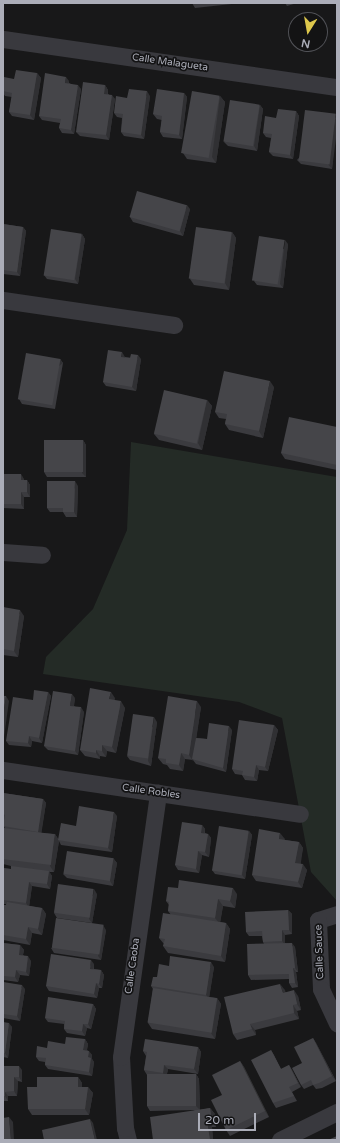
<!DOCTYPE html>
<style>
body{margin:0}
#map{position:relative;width:340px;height:1143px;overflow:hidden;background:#181819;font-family:"Varela Round",sans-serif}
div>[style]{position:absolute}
.green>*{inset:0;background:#242b26}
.street>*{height:17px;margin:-8.5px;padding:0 8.5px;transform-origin:8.5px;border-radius:8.5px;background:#39393e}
.wall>*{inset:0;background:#3b3b3f}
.shaded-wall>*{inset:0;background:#303033;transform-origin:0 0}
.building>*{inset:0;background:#454549;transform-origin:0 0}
span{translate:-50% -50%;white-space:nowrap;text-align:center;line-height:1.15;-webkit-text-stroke:3.5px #131314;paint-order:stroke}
.street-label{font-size:10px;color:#abadb8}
.frame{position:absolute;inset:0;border:4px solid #abadb8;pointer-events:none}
.north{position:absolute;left:288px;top:12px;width:40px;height:40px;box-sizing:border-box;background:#131314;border:1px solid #505156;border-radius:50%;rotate:191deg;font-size:11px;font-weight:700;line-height:16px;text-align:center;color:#abadb8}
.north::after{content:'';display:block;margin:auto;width:14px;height:18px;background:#ddc74c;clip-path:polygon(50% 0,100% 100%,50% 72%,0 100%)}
.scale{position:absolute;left:198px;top:1113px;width:58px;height:18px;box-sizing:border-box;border:2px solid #abadb8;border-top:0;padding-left:5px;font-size:12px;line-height:14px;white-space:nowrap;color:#abadb8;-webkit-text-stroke:3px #131314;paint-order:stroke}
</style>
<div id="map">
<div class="green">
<i style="clip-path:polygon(131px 442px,337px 477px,337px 901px,311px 872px,282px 718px,239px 702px,43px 674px,46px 657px,93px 609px,127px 530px)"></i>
</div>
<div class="street">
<i style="left:3px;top:39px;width:337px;rotate:8.2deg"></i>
<i style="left:3px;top:300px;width:173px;rotate:8.3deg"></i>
<i style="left:3px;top:552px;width:39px;rotate:4deg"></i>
<i style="left:3px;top:770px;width:300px;rotate:8.4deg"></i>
<i style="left:337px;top:914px;width:20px;rotate:162deg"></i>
<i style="left:318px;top:920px;width:69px;rotate:87.5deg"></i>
<i style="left:321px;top:989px;width:38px;rotate:65deg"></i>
<i style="left:128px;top:1140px;width:12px;rotate:-104deg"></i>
<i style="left:125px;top:1128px;width:71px;rotate:-93.2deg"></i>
<i style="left:121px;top:1057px;width:267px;rotate:-82deg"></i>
<i style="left:280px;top:1140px;width:64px;rotate:-26.2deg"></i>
</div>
<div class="wall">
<i style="clip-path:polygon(192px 3px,241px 3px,195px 8px)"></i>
<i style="clip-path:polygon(285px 3px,297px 3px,287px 6px)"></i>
<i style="clip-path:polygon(37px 73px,41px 78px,34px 120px,12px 116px,9px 112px,12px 97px,5px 96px,3px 93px,3px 85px,14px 79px)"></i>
<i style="clip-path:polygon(69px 81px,69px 83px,81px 89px,74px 134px,62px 133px,59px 128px,60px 123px,42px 120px,39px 116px)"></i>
<i style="clip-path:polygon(105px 85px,108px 90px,108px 94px,115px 99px,109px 140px,80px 136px,76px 132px)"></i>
<i style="clip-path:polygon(184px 93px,187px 97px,182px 139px,163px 137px,160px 132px,162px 120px,157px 119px,153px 114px)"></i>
<i style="clip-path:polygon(150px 96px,144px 139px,124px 136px,121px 132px,122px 118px,117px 117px,114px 113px,127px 98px)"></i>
<i style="clip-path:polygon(220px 96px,225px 102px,216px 163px,187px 159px,183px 153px)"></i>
<i style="clip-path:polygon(260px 105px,263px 109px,257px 151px,228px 146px,224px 142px)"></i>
<i style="clip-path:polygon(296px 111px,299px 116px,293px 159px,273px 156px,269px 152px,271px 138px,266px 137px,263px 133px,276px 118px)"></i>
<i style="clip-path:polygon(337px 116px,332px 169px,301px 164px,297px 160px)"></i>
<i style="clip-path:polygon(190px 209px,183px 236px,133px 222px,130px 217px)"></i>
<i style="clip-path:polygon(3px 224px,23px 227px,26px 231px,20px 276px,3px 274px)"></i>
<i style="clip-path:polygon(232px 232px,236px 238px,229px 290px,194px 285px,190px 279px)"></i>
<i style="clip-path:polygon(82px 234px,85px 239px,78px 284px,47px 279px,44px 275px)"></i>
<i style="clip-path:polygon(288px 244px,283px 288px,257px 285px,254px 281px)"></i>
<i style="clip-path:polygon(125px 357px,141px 359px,136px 391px,106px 386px,103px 382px)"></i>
<i style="clip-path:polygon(60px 359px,63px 363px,55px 409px,22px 404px,19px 399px)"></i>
<i style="clip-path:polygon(274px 387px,263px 438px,229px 430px,225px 424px,226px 419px,219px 418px,215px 412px)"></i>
<i style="clip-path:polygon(207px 400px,212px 406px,202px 450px,159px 440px,154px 434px)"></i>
<i style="clip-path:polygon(337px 427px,337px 470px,285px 459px,281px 453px)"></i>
<i style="clip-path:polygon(83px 440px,86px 445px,86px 477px,47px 477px,44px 472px)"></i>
<i style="clip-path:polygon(3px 474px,24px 479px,24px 480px,27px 480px,30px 485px,30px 497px,24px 497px,24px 509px,3px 508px)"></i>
<i style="clip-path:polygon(78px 486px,77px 517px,66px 517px,63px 512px,50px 512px,47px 508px)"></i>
<i style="clip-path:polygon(3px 607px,24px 616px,18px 657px,3px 655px)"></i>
<i style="clip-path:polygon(48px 692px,51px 696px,42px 743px,32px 741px,31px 747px,9px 745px,6px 741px,33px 700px)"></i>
<i style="clip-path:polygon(75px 698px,74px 706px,84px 712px,78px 755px,48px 750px,44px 746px)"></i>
<i style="clip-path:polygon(115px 698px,114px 700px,125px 708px,116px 753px,107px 751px,106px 757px,100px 756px,100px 759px,85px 756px,80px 750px)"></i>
<i style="clip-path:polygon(201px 707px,196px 738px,207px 739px,232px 730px,226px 772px,196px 764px,193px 760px,185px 759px,183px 771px,170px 769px,167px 765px,163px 764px,158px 758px)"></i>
<i style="clip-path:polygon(157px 722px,151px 766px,130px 760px,127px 756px)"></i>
<i style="clip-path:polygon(274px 725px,278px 730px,268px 771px,259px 770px,257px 781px,245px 780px,242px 775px,235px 774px,232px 769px)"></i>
<i style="clip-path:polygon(3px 793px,43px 799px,46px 803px,41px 833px,55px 834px,58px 839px,76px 826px,117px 816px,112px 852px,61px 845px,59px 841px,54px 872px,49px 872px,52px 876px,50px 889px,32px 886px,29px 906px,42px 908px,46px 914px,42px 935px,32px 933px,30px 945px,3px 940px,3px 905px,6px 905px,6px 904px,3px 904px,3px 868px,11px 869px,11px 866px,3px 864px,3px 828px,5px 828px,3px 826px,4px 819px,3px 818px)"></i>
<i style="clip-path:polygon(202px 825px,205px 829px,205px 833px,208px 834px,211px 838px,209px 857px,202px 855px,199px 873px,178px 870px,175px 865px)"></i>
<i style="clip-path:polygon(249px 831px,252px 835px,245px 879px,215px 874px,212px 870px)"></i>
<i style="clip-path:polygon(285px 839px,284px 840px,299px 842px,303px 848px,300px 863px,307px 870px,302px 888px,256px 881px,252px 875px)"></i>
<i style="clip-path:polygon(113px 858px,117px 863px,113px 886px,67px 878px,63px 874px)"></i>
<i style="clip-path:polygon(178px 888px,237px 894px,235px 908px,223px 906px,220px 922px,226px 923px,230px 929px,225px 962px,168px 953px,163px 946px,164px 944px,159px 938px,171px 915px,168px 911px,169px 905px,166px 901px)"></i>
<i style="clip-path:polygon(97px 894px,92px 923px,57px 918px,54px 913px)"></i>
<i style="clip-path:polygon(288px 910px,292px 914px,292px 934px,285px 935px,285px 943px,295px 947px,298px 972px,296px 972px,298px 987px,292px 988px,289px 983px,289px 979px,251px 980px,248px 975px,264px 944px,263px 942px,262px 936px,249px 936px,246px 932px)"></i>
<i style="clip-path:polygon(106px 930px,101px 960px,54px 953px,51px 948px)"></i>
<i style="clip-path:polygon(3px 943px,20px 945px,24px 950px,23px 955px,31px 961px,29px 976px,20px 975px,18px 982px,3px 980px)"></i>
<i style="clip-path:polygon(94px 964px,94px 969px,101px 970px,104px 975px,102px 988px,99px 988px,97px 998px,49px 991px,46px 986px)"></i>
<i style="clip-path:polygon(169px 966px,214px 967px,209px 997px,217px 998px,221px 1004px,215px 1039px,152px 1029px,148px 1023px,153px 989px,151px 986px,157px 977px)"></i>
<i style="clip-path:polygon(3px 982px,25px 989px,20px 1021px,3px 1018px)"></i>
<i style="clip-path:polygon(285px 990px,285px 992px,298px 996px,301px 1010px,297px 1011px,299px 1019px,255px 1030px,256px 1035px,237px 1040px,233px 1034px)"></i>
<i style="clip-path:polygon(93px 1004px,96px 1009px,91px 1029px,87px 1028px,85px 1036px,67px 1033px,64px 1029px,64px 1024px,48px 1022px,45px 1018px)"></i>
<i style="clip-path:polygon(3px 1022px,12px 1027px,8px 1058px,3px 1057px)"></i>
<i style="clip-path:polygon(313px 1038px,316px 1043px,336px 1081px,322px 1088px,316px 1089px,313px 1085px,304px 1089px,301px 1085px,302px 1063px)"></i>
<i style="clip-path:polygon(85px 1039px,88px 1044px,87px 1050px,92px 1055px,92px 1059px,94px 1062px,92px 1076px,48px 1069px,45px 1065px,45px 1062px,39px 1061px,36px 1057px,47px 1048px)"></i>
<i style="clip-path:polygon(198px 1047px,201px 1052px,198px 1074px,168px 1069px,167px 1074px,196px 1074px,199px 1079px,200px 1110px,210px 1108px,215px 1114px,216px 1127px,212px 1127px,213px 1140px,153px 1140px,195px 1110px,150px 1111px,147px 1106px,147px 1075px,144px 1070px,146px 1056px,143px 1051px)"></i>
<i style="clip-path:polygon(271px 1050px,274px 1055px,281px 1069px,289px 1065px,292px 1070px,301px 1087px,292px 1092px,297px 1101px,276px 1108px,273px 1103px)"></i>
<i style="clip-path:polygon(240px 1061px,244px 1067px,269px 1117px,230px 1136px,226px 1130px,222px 1095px)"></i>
<i style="clip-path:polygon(3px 1066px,22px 1070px,22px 1082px,18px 1081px,17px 1096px,8px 1096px,8px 1101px,3px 1101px)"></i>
<i style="clip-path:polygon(78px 1077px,82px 1083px,82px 1087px,88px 1087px,93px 1093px,89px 1115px,32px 1115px,28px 1109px,37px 1087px)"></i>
</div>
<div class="shaded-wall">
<i style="clip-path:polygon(37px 73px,41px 78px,34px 120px,30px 115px)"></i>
<i style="clip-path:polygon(66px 77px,69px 81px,68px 87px,65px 83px)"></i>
<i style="clip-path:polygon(78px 85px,81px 89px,74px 134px,71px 130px)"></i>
<i style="clip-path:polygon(105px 85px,108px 90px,107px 98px,104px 94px)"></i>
<i style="clip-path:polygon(147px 91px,150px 96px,144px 139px,141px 135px)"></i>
<i style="clip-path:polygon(184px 93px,187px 97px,182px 139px,179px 135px)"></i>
<i style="clip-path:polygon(112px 95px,115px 99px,109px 140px,106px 135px)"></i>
<i style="clip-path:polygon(220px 96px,225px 102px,216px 163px,212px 157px)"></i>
<i style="clip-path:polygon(260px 105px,263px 109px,257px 151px,254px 146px)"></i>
<i style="clip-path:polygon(296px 111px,299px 116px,293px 159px,290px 155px)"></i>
<i style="clip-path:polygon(336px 114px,337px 116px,337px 131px,332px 169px,328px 164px)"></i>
<i style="clip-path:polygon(187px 205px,190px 209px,183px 236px,180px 231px)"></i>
<i style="clip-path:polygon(23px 227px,26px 231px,20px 276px,17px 272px)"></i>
<i style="clip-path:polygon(232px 232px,236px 238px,229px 290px,225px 283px)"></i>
<i style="clip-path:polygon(82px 234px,85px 239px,78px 284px,75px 279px)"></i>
<i style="clip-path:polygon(285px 240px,288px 244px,283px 288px,280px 284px)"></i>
<i style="clip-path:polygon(122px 352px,125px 357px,124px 361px,121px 357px)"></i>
<i style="clip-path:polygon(138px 355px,141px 359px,136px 391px,132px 387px)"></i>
<i style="left:60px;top:359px;width:5px;height:47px;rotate:53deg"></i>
<i style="clip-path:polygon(270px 381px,274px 387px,263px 438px,259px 431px)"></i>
<i style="clip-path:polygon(207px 400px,212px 406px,202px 450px,198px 443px)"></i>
<i style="clip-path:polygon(83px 440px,86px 445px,86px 477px,82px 473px)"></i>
<i style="clip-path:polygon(21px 474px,24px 479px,24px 484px,21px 480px)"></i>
<i style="clip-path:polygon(27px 480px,30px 485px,30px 497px,27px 492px)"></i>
<i style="clip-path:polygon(75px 481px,78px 486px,77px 517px,74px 512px)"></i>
<i style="clip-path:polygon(21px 492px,24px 497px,24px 509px,21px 504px)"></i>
<i style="clip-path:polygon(20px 610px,24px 616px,18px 657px,14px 651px)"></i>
<i style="clip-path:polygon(48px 692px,51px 696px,42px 743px,39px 738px)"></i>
<i style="clip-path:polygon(111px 692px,115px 698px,114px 706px,109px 699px)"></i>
<i style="clip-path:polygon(72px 694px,75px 698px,73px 710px,70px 706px)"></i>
<i style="clip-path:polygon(6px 696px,9px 701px,4px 737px,3px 736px,3px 716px)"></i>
<i style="clip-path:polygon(121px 701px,125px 708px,116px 753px,112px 747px)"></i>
<i style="clip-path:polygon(197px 701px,201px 707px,193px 761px,189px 755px)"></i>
<i style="clip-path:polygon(81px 707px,84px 712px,78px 755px,75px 751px)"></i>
<i style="clip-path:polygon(154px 717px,157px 722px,151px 766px,148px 761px)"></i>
<i style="clip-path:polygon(274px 725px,278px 730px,268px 771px,265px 767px)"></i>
<i style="clip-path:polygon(229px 726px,232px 730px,226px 772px,223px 768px)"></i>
<i style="clip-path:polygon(29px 736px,32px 741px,31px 747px,28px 743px)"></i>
<i style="clip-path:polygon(102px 745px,107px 751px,106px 757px,102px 751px)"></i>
<i style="clip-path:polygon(96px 750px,100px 756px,100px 759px,96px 753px)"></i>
<i style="clip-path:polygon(181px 753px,185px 759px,183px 771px,179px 765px)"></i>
<i style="clip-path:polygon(256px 765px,259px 770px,257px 781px,254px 777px)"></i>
<i style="clip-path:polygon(43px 799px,46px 803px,41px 836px,38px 832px)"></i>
<i style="clip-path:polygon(114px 812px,117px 816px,112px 852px,108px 848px)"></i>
<i style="clip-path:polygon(202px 825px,205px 829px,204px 837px,201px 833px)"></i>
<i style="clip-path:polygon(249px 831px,252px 835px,245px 879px,242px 875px)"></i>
<i style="clip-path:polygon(280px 833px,285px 839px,283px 845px,279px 839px)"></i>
<i style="clip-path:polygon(55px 834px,59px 840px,58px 840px,59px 841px,54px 872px,50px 866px)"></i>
<i style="clip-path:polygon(208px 834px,211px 838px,209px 857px,205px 852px)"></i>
<i style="clip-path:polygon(299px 842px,303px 848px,300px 869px,295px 863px)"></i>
<i style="clip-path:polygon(198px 851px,202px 855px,199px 873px,196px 869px)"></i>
<i style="clip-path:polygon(113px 858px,117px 863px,113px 886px,110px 881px)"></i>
<i style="clip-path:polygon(303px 864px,307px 870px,302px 888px,298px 882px)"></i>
<i style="clip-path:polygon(49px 871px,52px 876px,50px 889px,47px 884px)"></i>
<i style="clip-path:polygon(29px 882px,32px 886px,29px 908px,26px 903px)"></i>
<i style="clip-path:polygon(233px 888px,237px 894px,235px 908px,230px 901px)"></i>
<i style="clip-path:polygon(94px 889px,97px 894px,92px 923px,89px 919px)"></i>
<i style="clip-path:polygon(218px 899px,223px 906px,220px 924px,215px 918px)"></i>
<i style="clip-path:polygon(42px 908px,46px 914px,42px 935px,38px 929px)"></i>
<i style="clip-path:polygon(288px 910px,292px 914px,292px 934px,289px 930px)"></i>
<i style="clip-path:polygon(226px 923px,230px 929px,225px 962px,221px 956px)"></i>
<i style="clip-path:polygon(103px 925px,106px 930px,101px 960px,98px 956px)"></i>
<i style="clip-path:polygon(28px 927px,32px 933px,30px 945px,26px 939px)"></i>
<i style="clip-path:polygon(282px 930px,285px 935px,285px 945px,282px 941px)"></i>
<i style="clip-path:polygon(292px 943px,295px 947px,298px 972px,295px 968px)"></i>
<i style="clip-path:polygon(20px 945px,24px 950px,22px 959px,19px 955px)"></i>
<i style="clip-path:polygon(28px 956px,31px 961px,29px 976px,26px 972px)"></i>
<i style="clip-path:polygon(91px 960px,94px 964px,93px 973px,90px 969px)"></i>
<i style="clip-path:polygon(211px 962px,214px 967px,209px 999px,206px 995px)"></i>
<i style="clip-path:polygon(293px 968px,296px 972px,298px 987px,295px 983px)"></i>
<i style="clip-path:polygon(16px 970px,20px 975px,18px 982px,15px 977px)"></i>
<i style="clip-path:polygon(101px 970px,104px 975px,102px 988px,99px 984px)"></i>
<i style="clip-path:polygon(96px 983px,99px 988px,97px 998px,94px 994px)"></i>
<i style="clip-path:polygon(280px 984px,285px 990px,287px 999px,283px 993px)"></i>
<i style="clip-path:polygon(22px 985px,25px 989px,20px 1021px,17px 1016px)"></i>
<i style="clip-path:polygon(294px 990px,298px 996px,301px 1010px,297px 1004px)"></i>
<i style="clip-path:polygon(217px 998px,221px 1004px,215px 1039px,211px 1033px)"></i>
<i style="clip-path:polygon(93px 1004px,96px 1009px,91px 1029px,88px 1024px)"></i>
<i style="clip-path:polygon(293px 1005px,297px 1011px,299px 1019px,294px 1013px)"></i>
<i style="clip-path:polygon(9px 1023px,12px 1027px,8px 1058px,5px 1053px)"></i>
<i style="clip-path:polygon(83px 1024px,87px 1028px,85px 1036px,82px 1031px)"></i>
<i style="clip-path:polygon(250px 1024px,255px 1030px,256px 1035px,252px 1029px)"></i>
<i style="clip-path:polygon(313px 1038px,316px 1043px,336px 1081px,332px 1076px)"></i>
<i style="clip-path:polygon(85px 1039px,88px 1044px,86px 1054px,83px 1050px)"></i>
<i style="clip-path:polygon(198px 1047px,201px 1052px,198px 1074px,194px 1069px)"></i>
<i style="clip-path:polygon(89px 1051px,92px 1055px,92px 1059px,94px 1062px,92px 1076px,89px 1072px,88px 1057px)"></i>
<i style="clip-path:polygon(240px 1061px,244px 1067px,269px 1117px,265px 1111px)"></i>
<i style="clip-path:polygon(164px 1065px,168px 1069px,166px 1078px,163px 1073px)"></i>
<i style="clip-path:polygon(289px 1065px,292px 1070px,301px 1087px,298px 1083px)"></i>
<i style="clip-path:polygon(19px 1066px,22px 1070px,22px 1082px,19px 1077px)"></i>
<i style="clip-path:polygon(196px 1074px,199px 1079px,200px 1110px,196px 1106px)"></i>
<i style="clip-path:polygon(14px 1077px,18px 1081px,17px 1096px,14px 1091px)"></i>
<i style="clip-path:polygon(78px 1077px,82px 1083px,82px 1093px,78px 1087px)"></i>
<i style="clip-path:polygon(88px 1087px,93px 1093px,89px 1115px,85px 1109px)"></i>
<i style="clip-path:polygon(5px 1092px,8px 1096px,8px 1101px,5px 1096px)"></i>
<i style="clip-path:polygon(210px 1108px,215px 1114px,216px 1127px,212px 1121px)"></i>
<i style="clip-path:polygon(9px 1117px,13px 1122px,14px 1140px,11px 1140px)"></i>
<i style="clip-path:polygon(90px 1119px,93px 1123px,97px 1140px,95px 1140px)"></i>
<i style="clip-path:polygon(207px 1121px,212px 1127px,213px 1140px,210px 1140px)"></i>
</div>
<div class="building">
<i style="clip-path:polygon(16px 70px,37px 73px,30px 115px,9px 112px,12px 93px,3px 91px,3px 85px,4px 77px,14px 79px)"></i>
<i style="clip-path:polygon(45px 73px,66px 77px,65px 83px,78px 85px,71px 130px,59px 128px,61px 119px,39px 116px)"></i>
<i style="clip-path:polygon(83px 82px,105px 85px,104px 94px,112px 95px,106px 135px,76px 132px)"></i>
<i style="clip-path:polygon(129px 89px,147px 91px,141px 135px,121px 132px,123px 114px,114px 113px,116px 96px,127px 98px)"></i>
<i style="clip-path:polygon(157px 89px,184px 93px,179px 135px,160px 132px,162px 116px,153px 114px)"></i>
<i style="left:192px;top:91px;width:28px;height:63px;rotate:10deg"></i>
<i style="left:230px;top:100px;width:30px;height:42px;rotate:9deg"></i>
<i style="clip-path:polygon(278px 109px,296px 111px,290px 155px,269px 152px,272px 134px,263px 133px,265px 116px,276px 118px)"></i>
<i style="left:305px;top:110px;width:31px;height:51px;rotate:7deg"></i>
<i style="left:137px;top:191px;width:52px;height:27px;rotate:16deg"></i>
<i style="clip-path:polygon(3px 224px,23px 227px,17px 272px,3px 270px)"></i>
<i style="left:196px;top:227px;width:36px;height:52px;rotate:8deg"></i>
<i style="left:51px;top:229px;width:31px;height:47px;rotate:9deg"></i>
<i style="left:259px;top:236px;width:26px;height:45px;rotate:9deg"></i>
<i style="clip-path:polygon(337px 272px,337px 286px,336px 286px)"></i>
<i style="clip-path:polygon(108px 350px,122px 352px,121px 357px,130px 358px,131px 354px,138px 355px,132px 387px,103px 382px)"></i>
<i style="left:26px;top:353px;width:35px;height:47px;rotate:10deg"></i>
<i style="clip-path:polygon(224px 371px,270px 381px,259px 431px,225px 424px,227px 414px,215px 412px)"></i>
<i style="left:164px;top:390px;width:44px;height:45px;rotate:13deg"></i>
<i style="clip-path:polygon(289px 417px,337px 427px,337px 465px,281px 453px)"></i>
<i style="left:44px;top:440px;width:39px;height:32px"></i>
<i style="clip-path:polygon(3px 474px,21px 474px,21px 480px,27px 480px,27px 492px,21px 492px,21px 504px,3px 504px)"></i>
<i style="clip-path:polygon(47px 481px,75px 481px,74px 512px,63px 512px,63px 508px,47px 508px)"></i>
<i style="clip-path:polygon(3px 607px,20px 610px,14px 651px,3px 649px)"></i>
<i style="clip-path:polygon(90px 688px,111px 692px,109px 699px,121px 701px,112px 747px,102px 745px,102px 751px,96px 750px,96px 753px,80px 750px)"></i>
<i style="clip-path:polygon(34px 690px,48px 692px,39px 738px,29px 736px,28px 743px,6px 741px,13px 697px,33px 700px)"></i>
<i style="clip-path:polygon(53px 691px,72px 694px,70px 706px,81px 707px,75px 751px,44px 746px)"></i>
<i style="clip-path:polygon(3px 696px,6px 696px,3px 716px)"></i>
<i style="clip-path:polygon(168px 696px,197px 701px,189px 755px,181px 753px,179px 765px,166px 763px,166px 759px,158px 758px)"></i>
<i style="left:133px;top:714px;width:21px;height:42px;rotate:8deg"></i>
<i style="clip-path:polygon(239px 720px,274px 725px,265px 767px,256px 765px,254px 777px,242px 775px,243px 771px,232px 769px)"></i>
<i style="clip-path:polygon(209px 723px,229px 726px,223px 768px,192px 759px,196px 738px,207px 739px)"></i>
<i style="clip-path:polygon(3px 793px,43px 799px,38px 832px,3px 826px,5px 815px,3px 814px)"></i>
<i style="clip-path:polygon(79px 806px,114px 812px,108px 848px,58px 840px,61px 823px,76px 826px)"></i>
<i style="clip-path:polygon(182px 822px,202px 825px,201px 833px,208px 834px,205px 852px,198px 851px,196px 869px,175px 865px)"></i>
<i style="left:219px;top:826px;width:30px;height:45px;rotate:9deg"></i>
<i style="left:3px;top:828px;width:52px;height:31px;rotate:7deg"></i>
<i style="clip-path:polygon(259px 829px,280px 833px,279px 839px,299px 842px,295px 863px,303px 864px,298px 882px,252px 875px)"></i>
<i style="left:67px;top:851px;width:47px;height:23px;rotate:9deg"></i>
<i style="clip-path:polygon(11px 866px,49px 871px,47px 884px,29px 882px,26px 903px,3px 900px,3px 868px,11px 869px)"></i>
<i style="clip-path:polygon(179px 880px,233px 888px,230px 901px,218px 899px,215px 918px,168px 911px,169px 902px,166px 901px,168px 887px,178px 888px)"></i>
<i style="left:58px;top:884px;width:36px;height:29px;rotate:8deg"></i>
<i style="clip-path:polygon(7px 902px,42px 908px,38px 929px,28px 927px,26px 939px,3px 935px,3px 905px,6px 905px)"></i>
<i style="clip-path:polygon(288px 910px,289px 930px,282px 930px,282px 941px,263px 942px,262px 931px,246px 932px,245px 912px)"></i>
<i style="clip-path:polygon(163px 913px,226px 923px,221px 956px,163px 946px,165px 939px,159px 938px)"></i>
<i style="left:56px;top:918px;width:48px;height:30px;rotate:8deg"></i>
<i style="clip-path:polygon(3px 943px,20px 945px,19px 955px,28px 956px,26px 972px,16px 970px,15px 977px,3px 976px)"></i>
<i style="clip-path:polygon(292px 943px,295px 968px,293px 968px,295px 983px,289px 983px,289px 974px,248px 975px,247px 944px)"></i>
<i style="clip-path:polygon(51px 954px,91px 960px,90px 969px,101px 970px,99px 984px,96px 983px,94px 994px,46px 986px)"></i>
<i style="clip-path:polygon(170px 956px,211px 962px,206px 995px,151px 986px,153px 977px,157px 977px,159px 964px,169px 966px)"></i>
<i style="clip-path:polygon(3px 982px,22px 985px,17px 1016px,3px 1014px)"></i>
<i style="clip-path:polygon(280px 984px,283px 993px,294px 990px,297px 1004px,293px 1005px,294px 1013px,250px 1024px,252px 1029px,233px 1034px,224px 997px)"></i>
<i style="left:153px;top:988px;width:65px;height:35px;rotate:9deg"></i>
<i style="clip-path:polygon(48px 997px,93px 1004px,88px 1024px,83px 1024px,82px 1031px,64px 1029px,65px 1021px,45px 1018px)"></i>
<i style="clip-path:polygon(3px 1022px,9px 1023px,5px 1053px,3px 1053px)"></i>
<i style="clip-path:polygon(66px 1037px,85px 1039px,83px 1050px,89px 1051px,88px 1057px,91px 1058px,89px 1072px,45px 1065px,46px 1058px,36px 1057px,37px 1046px,47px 1048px,48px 1041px,65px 1044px)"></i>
<i style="clip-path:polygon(313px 1038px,332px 1076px,319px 1083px,313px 1085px,311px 1080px,301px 1085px,292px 1068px,302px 1063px,294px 1047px)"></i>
<i style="clip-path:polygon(145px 1039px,198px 1047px,194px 1069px,164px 1065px,163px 1073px,144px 1070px,147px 1052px,143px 1051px)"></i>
<i style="clip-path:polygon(271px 1050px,281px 1069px,289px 1065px,298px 1083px,289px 1087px,294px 1096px,273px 1103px,251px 1060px)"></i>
<i style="clip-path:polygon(240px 1061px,265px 1111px,226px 1130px,211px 1100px,222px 1095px,212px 1075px)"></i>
<i style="clip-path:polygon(3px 1066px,19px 1066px,19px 1077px,14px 1077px,14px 1091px,5px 1092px,5px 1096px,3px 1096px)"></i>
<i style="left:196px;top:1074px;width:32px;height:49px;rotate:90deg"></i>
<i style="clip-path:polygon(37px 1077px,78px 1077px,78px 1087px,88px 1087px,85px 1109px,28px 1109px,27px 1087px,37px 1087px)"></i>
<i style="clip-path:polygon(210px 1108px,212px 1121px,207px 1121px,210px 1140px,153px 1140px,150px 1117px)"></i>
<i style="clip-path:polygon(9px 1117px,11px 1140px,3px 1140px,3px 1118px)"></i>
<i style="clip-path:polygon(90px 1119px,95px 1140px,44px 1140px,42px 1130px)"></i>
<i style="clip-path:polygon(337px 1136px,337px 1140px,328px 1140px)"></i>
</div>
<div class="street-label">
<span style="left:170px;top:63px;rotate:8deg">Calle Malagueta</span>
<span style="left:151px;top:792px;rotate:8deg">Calle Robles</span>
<span style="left:320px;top:952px;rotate:-92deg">Calle Sauce</span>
<span style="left:133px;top:966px;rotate:-82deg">Calle Caoba</span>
</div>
<div class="frame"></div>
<div class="north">N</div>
<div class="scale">20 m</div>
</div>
